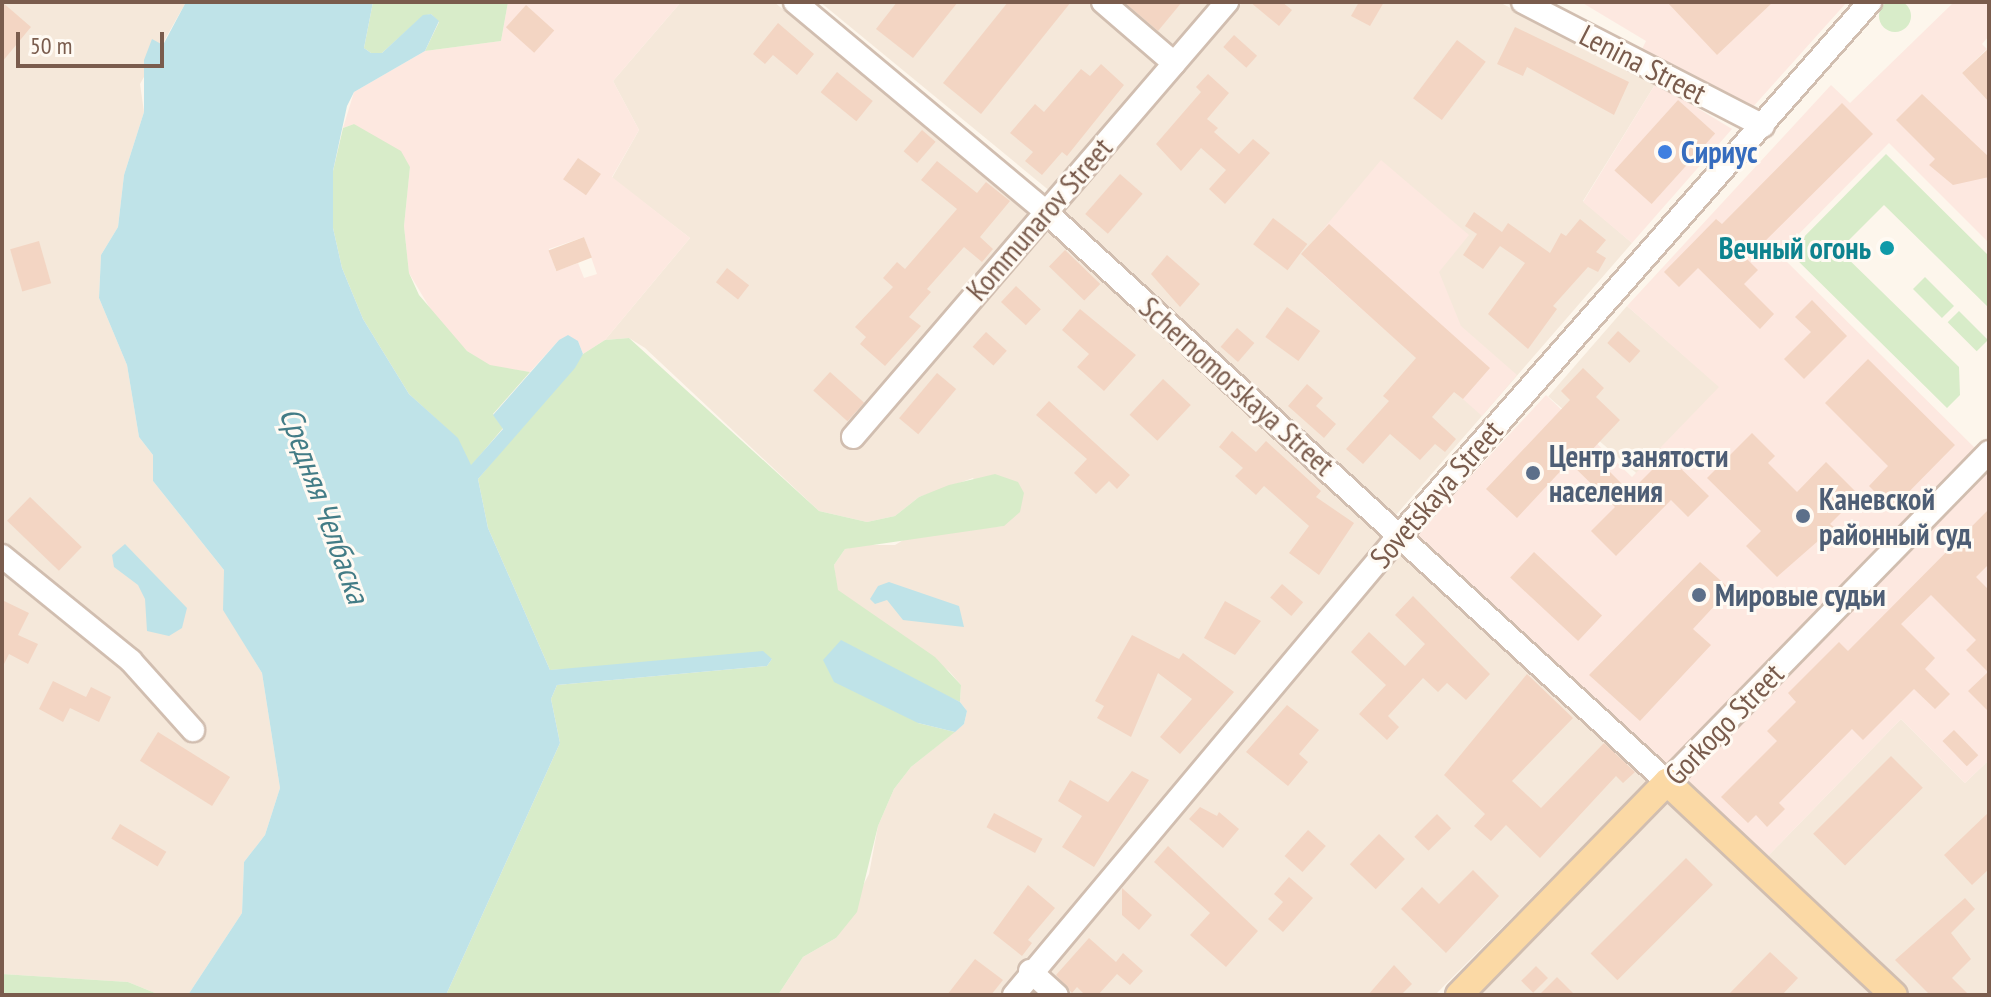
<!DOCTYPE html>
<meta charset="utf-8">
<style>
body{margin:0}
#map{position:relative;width:1991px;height:997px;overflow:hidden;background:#fdf6ec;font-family:"PT Sans Narrow",sans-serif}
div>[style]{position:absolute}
.residential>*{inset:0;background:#f5e8da;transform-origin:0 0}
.commercial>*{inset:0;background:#fde8e0}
.green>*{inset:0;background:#d8ecc9;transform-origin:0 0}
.round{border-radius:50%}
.water>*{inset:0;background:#bfe3e8}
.building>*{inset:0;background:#f3d5c3;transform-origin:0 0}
.roads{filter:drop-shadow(2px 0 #d1beb0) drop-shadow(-2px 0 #d1beb0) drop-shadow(0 2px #d1beb0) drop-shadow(0 -2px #d1beb0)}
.minor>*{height:22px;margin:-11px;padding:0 11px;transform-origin:11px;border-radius:11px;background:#fff}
.major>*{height:26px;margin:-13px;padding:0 13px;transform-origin:13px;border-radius:13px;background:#fbd9a5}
.dots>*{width:22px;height:22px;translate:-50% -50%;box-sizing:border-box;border:4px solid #fffaf3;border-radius:50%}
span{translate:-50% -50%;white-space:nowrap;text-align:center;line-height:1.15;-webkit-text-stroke:6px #fffaf3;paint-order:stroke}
.street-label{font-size:30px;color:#7a5c4d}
.shop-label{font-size:30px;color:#366cbe;font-weight:700}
.left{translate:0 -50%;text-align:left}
.culture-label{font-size:30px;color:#0d838f;font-weight:700}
.right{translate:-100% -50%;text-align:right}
.service-label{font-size:30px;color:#4e5e75;font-weight:700}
.water-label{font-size:32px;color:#437c86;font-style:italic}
.frame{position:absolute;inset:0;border:4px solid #7a5c4d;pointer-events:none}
.scale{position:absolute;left:16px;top:32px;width:148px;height:36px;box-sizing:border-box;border:4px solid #7a5c4d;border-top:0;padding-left:10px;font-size:24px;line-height:28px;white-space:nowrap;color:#7a5c4d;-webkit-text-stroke:6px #fffaf3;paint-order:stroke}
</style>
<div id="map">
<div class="residential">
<i style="clip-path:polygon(2px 2px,186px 2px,140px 84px,144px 112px,124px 175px,118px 227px,101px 255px,99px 298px,127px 365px,139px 437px,153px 455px,153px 481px,224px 570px,224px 610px,262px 673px,280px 788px,265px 835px,244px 862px,242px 913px,188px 995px,160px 995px,128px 982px,2px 974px)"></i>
<i style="clip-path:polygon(681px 2px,774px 2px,1027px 207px,1650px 778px,1435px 995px,778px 995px,803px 957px,836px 938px,869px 874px,878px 826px,894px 789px,911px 767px,964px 724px,967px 711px,960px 702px,961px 685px,949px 671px,837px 590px,834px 565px,845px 549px,863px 545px,895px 545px,910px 536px,1004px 526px,973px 478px,919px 497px,895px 516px,867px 522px,819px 511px,645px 348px,629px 338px,605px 340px,690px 238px,612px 178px,639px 130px,613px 81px)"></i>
<i style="clip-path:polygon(820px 2px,1212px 2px,1051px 192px)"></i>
<i style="clip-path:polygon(1243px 2px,1499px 2px,1656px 83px,1583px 201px,1632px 243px,1396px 515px,1062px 214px)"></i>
<i style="left:1627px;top:306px;width:123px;height:120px;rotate:41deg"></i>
<i style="clip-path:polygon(1901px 719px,1965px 783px,1989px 760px,1989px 995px,1911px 995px,1766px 858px)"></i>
<i style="clip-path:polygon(1671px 797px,1879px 995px,1476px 995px)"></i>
</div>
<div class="commercial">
<i style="clip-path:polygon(evenodd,508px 2px,681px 2px,613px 81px,639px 130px,612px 177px,690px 238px,605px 340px,583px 354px,578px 341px,559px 340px,530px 372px,490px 366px,467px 351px,437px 320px,409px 273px,404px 226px,410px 167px,354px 124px,343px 128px,354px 92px,425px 51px,501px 41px,508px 2px,584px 237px,597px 274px,584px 278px,578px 263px,556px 271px,549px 249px,584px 237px)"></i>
<i style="clip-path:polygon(1581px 2px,1847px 2px,1752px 108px,1642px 49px,1646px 41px)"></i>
<i style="clip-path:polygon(1954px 2px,1989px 2px,1989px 36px,1982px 44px,1987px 49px,1962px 73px,1989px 102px,1989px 243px,1889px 143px,1779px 254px,1982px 455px,1668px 766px,1417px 534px,1546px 395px,1632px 477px,1719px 387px,1627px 306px,1831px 85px,1850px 103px)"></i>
<i style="clip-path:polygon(1656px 83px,1732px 129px,1632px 243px,1583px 202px)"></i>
<i style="clip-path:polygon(1381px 160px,1469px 235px,1439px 272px,1461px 326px,1517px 375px,1482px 416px,1320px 272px,1333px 257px,1314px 240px)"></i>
<i style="clip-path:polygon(1989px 469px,1989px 760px,1965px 783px,1901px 719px,1766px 858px,1684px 782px)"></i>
</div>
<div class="green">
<i class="round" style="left:1879px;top:0;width:32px;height:32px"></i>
<i style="clip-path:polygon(373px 2px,508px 2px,501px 41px,425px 51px,439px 22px,431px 14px,423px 16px,382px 53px,371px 53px,364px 48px)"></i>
<i style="clip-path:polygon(354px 124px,401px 151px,410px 167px,404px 226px,409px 273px,419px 295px,467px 351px,490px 365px,530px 372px,493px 414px,503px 428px,471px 466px,445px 427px,409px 394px,363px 319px,342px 268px,333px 228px,333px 171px,343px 128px)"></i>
<i style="clip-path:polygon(1886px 154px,1989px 256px,1989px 308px,1884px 205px,1839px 250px,1959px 367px,1960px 395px,1947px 408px,1789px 252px)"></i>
<i style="left:1925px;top:277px;width:41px;height:17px;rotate:45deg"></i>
<i style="left:1959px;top:311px;width:41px;height:16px;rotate:45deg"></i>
<i style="clip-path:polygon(629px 338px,819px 511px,867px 522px,895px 516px,919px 497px,949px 485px,995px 474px,1018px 482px,1024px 493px,1020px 512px,1004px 526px,845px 549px,834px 565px,838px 590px,935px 657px,961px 685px,960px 702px,885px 667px,918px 723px,955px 732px,911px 767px,894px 789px,878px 826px,857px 912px,836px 938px,803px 957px,778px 995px,446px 995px,560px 743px,551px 699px,557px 685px,767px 666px,772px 659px,550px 670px,488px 528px,478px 479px,583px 354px,605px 340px)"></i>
<i style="clip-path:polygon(2px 974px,128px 982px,160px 995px,2px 995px)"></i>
</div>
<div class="water">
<i style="clip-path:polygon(186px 2px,373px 2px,364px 48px,371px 53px,382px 53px,423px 15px,431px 14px,439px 21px,425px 51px,354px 92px,347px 106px,333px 171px,333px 228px,342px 268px,363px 319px,409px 394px,458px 438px,471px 465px,503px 429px,493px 415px,559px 340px,568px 335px,578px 341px,583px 354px,575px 368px,478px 479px,488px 528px,550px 670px,763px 651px,772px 659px,767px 666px,557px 685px,551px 699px,560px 743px,446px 995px,188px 995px,242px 913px,244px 862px,265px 835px,280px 788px,262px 673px,223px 610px,224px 570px,153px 481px,153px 455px,139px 437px,127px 365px,99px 298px,101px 255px,118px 227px,124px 175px,144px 112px,144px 60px,152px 39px,163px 45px)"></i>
<i style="clip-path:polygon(125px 544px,187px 608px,182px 628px,169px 636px,147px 631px,145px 599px,138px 585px,114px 567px,112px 555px)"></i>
<i style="clip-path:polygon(889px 582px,959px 606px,964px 627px,903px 620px,887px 600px,875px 604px,870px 599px,878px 586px)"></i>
<i style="clip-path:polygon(841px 640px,960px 702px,967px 711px,964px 724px,955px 732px,918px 723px,834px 682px,823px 660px)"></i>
</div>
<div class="building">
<i style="clip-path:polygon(2px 2px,31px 27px,2px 62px)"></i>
<i style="clip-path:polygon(897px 2px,958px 2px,913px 58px,876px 29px)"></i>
<i style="clip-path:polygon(1008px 2px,1071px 2px,981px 114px,943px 83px)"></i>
<i style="clip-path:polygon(1124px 2px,1182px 2px,1158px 31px)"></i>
<i style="clip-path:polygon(1250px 2px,1282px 2px,1292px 10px,1279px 26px)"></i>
<i style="clip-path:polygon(1359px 2px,1384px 2px,1370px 26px,1351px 16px)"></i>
<i style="clip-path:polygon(1667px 2px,1773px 2px,1717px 55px)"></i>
<i style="left:526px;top:5px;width:38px;height:30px;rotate:42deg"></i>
<i style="clip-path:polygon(778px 23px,814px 54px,797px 75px,773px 55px,765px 64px,753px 54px)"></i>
<i style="clip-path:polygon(1515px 27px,1629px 82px,1614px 115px,1527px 67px,1523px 76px,1497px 64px)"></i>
<i style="left:1234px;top:35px;width:31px;height:16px;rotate:42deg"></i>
<i style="left:1457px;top:40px;width:36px;height:73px;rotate:37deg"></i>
<i style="clip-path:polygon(1989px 48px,1989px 102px,1962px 73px)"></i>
<i style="clip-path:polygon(1101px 64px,1124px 85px,1067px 156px,1062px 152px,1042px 175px,1025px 161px,1033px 152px,1010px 133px,1035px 104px,1044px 112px,1081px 69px,1090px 76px)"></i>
<i style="left:837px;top:72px;width:46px;height:26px;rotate:39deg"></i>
<i style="clip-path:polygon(1208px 74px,1229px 93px,1207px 119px,1218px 128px,1214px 132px,1239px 154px,1253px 139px,1270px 153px,1225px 204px,1209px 189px,1226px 170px,1201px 148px,1181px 171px,1156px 144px,1201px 92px,1196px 87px)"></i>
<i style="clip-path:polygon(1922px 94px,1989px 157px,1989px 177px,1953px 185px,1929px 165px,1935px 159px,1896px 120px)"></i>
<i style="left:1678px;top:100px;width:50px;height:95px;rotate:42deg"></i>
<i style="clip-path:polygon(1842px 103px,1873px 134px,1747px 259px,1758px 270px,1744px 284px,1774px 314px,1760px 329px,1698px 268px,1679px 287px,1664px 272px,1716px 219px,1722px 224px)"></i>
<i style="left:922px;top:130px;width:18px;height:28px;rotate:41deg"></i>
<i style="left:578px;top:158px;width:28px;height:26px;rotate:35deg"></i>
<i style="clip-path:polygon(937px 161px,977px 193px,986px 182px,1010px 201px,980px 237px,993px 249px,982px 262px,964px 247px,927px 289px,931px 292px,909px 317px,921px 326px,885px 366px,860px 344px,866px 337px,855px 327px,893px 287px,883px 278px,897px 262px,905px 269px,957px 209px,921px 180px)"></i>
<i style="left:1120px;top:174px;width:30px;height:53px;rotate:41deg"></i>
<i style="clip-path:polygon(1474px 212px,1502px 232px,1508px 223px,1550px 253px,1561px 233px,1566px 236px,1580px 219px,1606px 240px,1596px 252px,1606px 258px,1598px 272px,1588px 267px,1553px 306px,1557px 309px,1528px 349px,1488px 314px,1525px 263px,1500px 246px,1483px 269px,1463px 255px,1477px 234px,1465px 226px)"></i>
<i style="left:1273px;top:218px;width:43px;height:33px;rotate:37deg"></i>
<i style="clip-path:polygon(1329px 224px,1490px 368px,1463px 399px,1454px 392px,1432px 417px,1456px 439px,1445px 452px,1435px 444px,1420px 460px,1390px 434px,1363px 464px,1346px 449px,1389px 401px,1383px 396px,1416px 358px,1301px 254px)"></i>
<i style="left:584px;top:237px;width:22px;height:38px;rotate:69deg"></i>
<i style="left:39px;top:241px;width:44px;height:30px;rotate:74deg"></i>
<i style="left:1065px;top:250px;width:49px;height:23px;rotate:44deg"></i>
<i style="clip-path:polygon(1167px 255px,1200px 284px,1180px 307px,1151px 274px)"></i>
<i style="left:727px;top:268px;width:28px;height:18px;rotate:38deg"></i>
<i style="left:1016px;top:286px;width:34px;height:22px;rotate:43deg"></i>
<i style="clip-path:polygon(1812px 300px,1847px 336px,1804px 379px,1784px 359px,1811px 332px,1795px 317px)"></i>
<i style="left:1287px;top:307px;width:41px;height:37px;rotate:36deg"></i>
<i style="clip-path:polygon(1080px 309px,1136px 355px,1104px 391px,1077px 367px,1089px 354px,1062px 330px)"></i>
<i style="left:1237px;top:328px;width:23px;height:25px;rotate:41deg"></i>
<i style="left:1618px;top:331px;width:30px;height:16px;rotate:42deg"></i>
<i style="left:986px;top:332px;width:28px;height:20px;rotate:42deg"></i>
<i style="clip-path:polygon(1868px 359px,1955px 445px,1892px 509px,1869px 486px,1888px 466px,1825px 403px)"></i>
<i style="clip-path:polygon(1583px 368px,1604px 388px,1596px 397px,1620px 420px,1590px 452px,1630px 492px,1667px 455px,1709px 496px,1688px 517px,1671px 500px,1616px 556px,1591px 531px,1615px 507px,1569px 462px,1517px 518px,1486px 489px,1570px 400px,1561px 391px)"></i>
<i style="left:830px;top:372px;width:46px;height:25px;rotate:42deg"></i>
<i style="left:937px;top:373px;width:25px;height:59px;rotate:40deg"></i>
<i style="left:1163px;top:379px;width:38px;height:49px;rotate:43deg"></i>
<i style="clip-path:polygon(1307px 384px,1323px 398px,1316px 406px,1336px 424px,1324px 438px,1288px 406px)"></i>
<i style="clip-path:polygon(1049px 401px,1130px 475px,1117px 489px,1109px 481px,1096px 494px,1074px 473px,1087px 459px,1036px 415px)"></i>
<i style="clip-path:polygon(1232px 431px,1256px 452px,1266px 441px,1321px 491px,1316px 497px,1354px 523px,1319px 575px,1289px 553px,1309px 526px,1264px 486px,1256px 495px,1235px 476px,1243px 468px,1219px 447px)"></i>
<i style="clip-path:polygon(1752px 433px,1775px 456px,1768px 463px,1797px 492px,1826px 462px,1859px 495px,1830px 524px,1834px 527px,1777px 577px,1746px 546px,1761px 531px,1707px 478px)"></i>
<i style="left:30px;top:497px;width:72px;height:33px;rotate:44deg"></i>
<i style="clip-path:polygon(1989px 509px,1989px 564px,1976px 577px,1989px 590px,1989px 712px,1968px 691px,1988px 672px,1966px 650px,1976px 640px,1931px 595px,1901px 624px,1935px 658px,1925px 669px,1950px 694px,1935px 709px,1914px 689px,1863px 740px,1852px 729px,1779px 803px,1785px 809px,1767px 827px,1756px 815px,1748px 823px,1721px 797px,1777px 741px,1767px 731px,1796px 702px,1788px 693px,1839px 642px,1848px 651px)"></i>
<i style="left:1534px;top:552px;width:93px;height:35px;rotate:43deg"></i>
<i style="clip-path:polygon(1700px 562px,1730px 589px,1693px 629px,1711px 645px,1640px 721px,1589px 675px)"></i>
<i style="left:1282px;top:584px;width:28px;height:18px;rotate:41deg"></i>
<i style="clip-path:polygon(1413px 596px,1490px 674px,1466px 700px,1447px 683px,1438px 692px,1423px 678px,1388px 716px,1399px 727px,1387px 740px,1359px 714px,1386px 685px,1351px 652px,1369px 632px,1405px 666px,1425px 644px,1395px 615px)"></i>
<i style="clip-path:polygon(2px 600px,29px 613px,18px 635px,38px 644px,28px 664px,9px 654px,2px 668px)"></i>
<i style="clip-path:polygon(1225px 601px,1261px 621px,1235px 655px,1204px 638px)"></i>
<i style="clip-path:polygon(1132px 635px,1179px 659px,1183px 653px,1234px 692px,1180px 754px,1160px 737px,1192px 699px,1158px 673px,1131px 737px,1097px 718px,1104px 706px,1095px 701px)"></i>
<i style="clip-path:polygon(1527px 674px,1573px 718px,1512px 781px,1541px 808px,1604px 743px,1635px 772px,1623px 783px,1616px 776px,1540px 858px,1506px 825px,1491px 841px,1474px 826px,1485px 814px,1444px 775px)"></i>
<i style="clip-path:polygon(53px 681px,86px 697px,91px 687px,111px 697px,99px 722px,70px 708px,63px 722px,39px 709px)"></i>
<i style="clip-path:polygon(1287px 705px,1319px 730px,1299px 754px,1308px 762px,1288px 786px,1246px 752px)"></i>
<i style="left:1954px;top:730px;width:35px;height:16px;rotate:46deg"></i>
<i style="left:158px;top:732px;width:85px;height:34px;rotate:32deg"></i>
<i style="left:1891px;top:756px;width:45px;height:110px;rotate:45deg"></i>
<i style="clip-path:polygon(1132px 771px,1149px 780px,1094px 867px,1062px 847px,1082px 816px,1058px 801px,1070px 780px,1108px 802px)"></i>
<i style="clip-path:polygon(1200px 807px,1217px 816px,1219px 812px,1239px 829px,1223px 848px,1189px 819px)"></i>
<i style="clip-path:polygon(1989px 812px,1989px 869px,1972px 885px,1944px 855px)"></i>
<i style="left:994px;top:813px;width:55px;height:16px;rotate:28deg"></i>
<i style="left:1437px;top:814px;width:20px;height:32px;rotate:45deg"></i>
<i style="left:120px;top:824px;width:54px;height:17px;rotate:31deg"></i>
<i style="left:1308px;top:830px;width:24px;height:35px;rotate:42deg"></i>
<i style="left:1379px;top:834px;width:36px;height:42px;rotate:44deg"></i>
<i style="clip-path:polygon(1168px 846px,1258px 931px,1226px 967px,1190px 935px,1210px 913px,1154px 862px)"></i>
<i style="left:1686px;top:858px;width:38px;height:135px;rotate:45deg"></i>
<i style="clip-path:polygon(1473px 870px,1499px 896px,1446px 953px,1401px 909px,1422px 887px,1439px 904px)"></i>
<i style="clip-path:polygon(1289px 877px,1313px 898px,1283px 932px,1268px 919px,1283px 902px,1274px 894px)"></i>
<i style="clip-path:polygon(1028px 885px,1055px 908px,1028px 940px,1032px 943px,1022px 956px,993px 933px)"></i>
<i style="clip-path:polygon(1122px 888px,1152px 915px,1139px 930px,1122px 915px)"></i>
<i style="clip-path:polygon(1965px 898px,1975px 909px,1951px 933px,1971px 959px,1952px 978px,1969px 995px,1930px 995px,1895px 960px)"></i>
<i style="clip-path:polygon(1089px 938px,1116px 962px,1123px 953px,1143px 971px,1130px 985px,1117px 974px,1098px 995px,1085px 995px,1077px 987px,1072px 993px,1056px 975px)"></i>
<i style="clip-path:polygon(1770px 952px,1798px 978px,1782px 995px,1728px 995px)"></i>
<i style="clip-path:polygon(975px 959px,1003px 980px,991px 995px,947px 995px)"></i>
<i style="clip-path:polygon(1394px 965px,1412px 984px,1401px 995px,1368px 995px)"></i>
<i style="left:1536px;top:966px;width:17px;height:21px;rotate:45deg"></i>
<i style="clip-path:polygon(1557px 977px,1575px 995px,1539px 995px)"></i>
</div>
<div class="roads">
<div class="minor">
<i style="left:795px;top:2px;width:326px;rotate:39.9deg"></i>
<i style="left:1045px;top:211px;width:844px;rotate:42.55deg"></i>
<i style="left:1667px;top:782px;width:461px;rotate:-45.7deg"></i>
<i style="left:1103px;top:2px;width:94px;rotate:40.7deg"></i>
<i style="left:1523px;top:2px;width:270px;rotate:27.3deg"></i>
<i style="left:853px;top:437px;width:574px;rotate:-49.31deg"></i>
<i style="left:2px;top:556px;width:166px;rotate:39.1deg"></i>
<i style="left:131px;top:661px;width:93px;rotate:48.1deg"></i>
<i style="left:1030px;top:971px;width:36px;rotate:42deg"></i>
<i style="left:1014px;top:995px;width:588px;rotate:-50.03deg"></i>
<i style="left:1392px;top:544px;width:723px;rotate:-48.59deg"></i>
</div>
<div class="major">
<i style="left:1459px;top:995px;width:298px;rotate:-45.7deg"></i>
<i style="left:1667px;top:782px;width:311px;rotate:43.2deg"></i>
</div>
</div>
<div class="dots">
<i style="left:1665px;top:152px;background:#3f7fe0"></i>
<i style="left:1887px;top:248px;background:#0f9aa8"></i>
<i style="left:1533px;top:473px;background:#5c6f8a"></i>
<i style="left:1803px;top:516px;background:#5c6f8a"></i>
<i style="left:1699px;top:595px;background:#5c6f8a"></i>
</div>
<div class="street-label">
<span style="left:1643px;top:64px;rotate:27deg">Lenina Street</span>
<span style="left:1039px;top:219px;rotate:-49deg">Kommunarov Street</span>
<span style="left:1237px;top:386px;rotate:42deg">Sсhernomorskaya Street</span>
<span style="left:1436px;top:494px;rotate:-49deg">Sovetskaya Street</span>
<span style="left:1724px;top:724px;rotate:-46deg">Gorkogo Street</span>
</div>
<div class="shop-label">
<span class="left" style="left:1681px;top:152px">Сириус</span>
</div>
<div class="culture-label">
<span class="right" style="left:1871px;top:248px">Вечный огонь</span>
</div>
<div class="service-label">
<span class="left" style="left:1549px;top:473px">Центр занятости<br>населения</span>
<span class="left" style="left:1819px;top:516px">Каневской<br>районный суд</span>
<span class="left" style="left:1715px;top:595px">Мировые судьи</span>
</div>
<div class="water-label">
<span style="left:325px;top:505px;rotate:70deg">Средняя Челбаска</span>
</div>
<div class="frame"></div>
<div class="scale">50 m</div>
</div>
